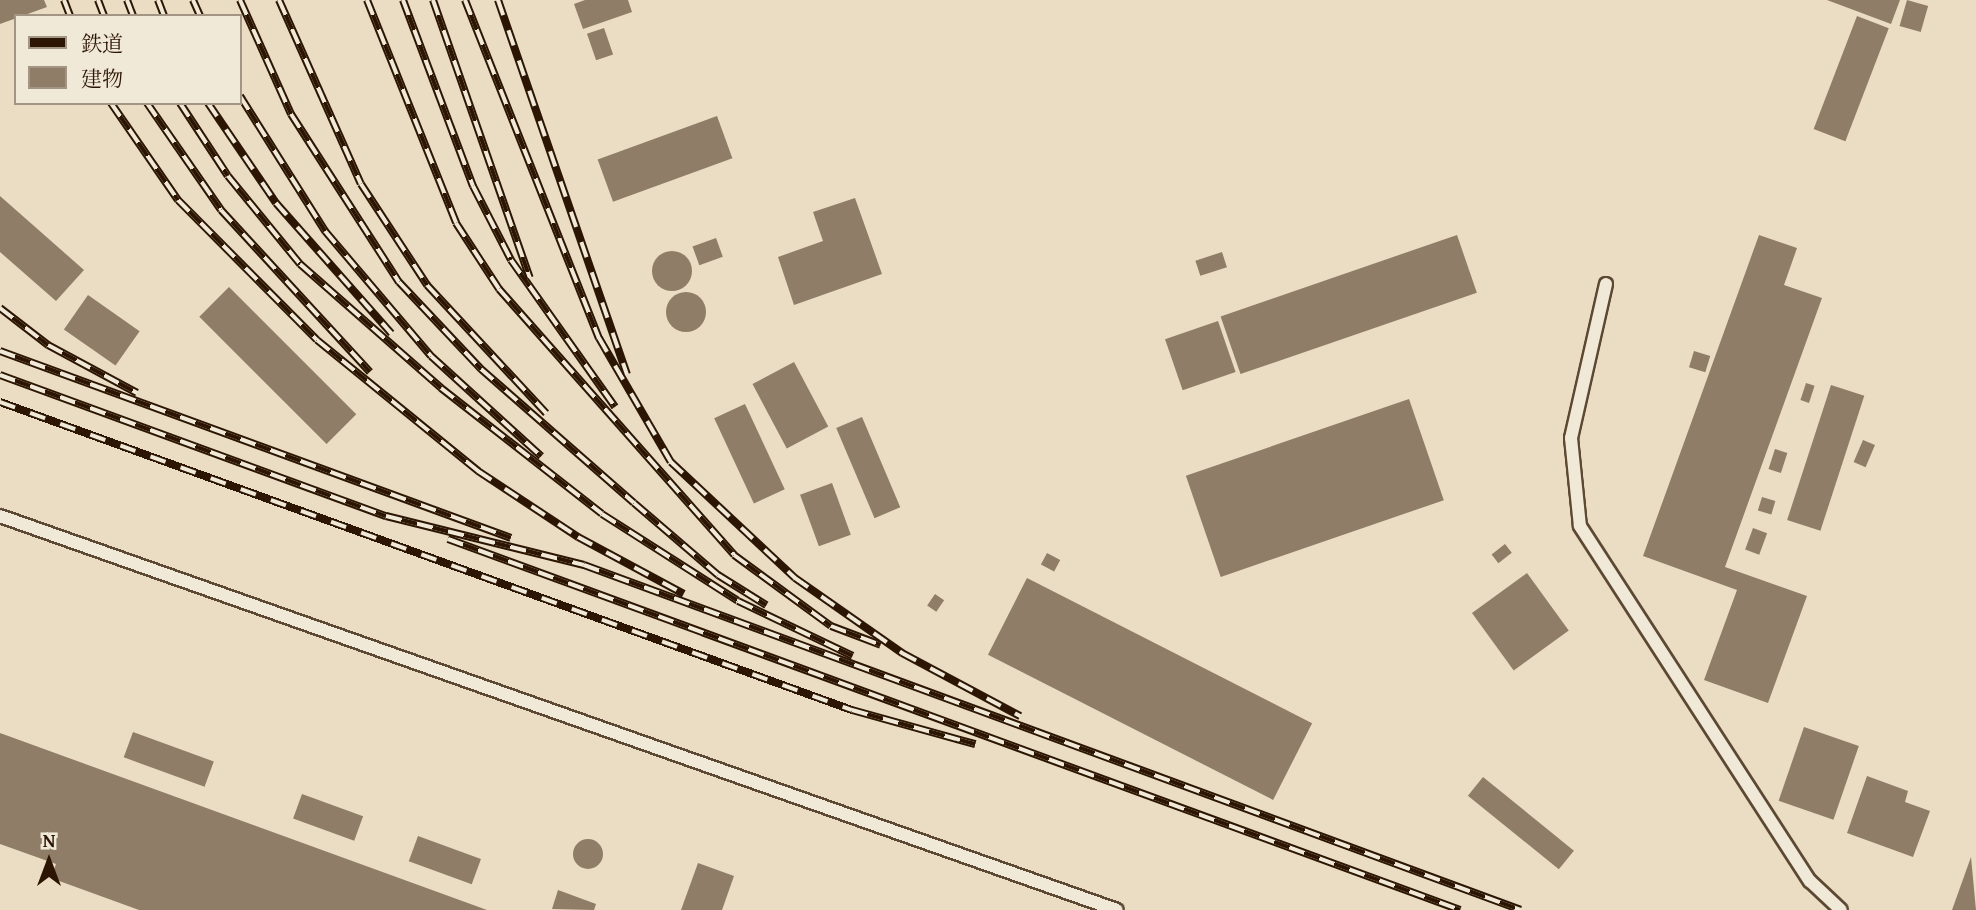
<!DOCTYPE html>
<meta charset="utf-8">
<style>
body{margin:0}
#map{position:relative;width:1976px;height:910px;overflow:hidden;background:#eaddc3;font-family:"Gentium Book Plus","Noto Serif JP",serif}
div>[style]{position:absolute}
.building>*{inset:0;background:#8f7d67;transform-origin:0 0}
.round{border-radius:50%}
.roads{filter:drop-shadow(2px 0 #5c4833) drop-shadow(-2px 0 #5c4833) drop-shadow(0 2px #5c4833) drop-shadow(0 -2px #5c4833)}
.lane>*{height:12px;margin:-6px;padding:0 6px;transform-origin:6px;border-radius:6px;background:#f1e9d8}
.rail>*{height:8px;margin-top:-4px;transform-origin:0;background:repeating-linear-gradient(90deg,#f1e9d8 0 16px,#2c1603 0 32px);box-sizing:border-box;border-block:2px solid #2c1603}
span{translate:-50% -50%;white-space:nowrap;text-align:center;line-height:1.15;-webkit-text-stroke:6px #f1e9d8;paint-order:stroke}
.legend{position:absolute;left:14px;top:14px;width:228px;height:91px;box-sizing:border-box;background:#f1e9d8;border:2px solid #a29583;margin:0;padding:9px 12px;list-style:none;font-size:21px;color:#2c1603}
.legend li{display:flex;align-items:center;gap:14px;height:35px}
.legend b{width:35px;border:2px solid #a29583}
.north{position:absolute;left:14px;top:826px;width:70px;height:70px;-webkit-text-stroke:5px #f1e9d8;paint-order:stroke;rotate:0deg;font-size:19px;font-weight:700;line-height:28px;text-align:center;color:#2c1603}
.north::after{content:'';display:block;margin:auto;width:24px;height:32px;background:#2c1603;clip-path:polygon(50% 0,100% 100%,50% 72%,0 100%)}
</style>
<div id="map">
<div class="building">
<i style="clip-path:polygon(0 0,44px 0,47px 7px,0 24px)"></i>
<i style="clip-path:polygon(585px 0,628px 0,632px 12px,583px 29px,574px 4px)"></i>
<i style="clip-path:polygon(1827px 0,1900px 0,1891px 24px)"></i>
<i style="left:1907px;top:0;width:22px;height:27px;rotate:16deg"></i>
<i style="left:1857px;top:16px;width:34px;height:121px;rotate:21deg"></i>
<i style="left:604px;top:28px;width:28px;height:18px;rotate:71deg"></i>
<i style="left:717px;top:116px;width:45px;height:127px;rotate:70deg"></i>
<i style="clip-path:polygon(0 196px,84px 270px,56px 301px,0 252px)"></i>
<i style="clip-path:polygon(855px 198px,882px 274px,794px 305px,778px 257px,823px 241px,813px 212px)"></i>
<i style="left:1457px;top:235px;width:61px;height:250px;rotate:71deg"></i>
<i style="clip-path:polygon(1759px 235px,1797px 248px,1784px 285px,1822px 298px,1725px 567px,1807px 596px,1768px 703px,1704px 680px,1737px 590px,1643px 556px)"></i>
<i style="left:716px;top:238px;width:20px;height:25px;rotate:70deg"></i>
<i class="round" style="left:652px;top:251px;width:40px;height:40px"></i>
<i style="left:1222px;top:252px;width:16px;height:28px;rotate:72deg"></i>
<i style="left:229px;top:287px;width:180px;height:42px;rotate:45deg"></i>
<i class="round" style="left:666px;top:292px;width:40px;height:40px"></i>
<i style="left:88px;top:295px;width:63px;height:42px;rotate:35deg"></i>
<i style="left:1218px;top:321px;width:54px;height:56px;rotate:71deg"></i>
<i style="left:1694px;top:351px;width:17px;height:17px;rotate:17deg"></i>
<i style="left:794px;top:362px;width:73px;height:47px;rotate:62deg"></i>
<i style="left:1806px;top:383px;width:9px;height:18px;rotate:18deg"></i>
<i style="left:1831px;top:385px;width:35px;height:142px;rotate:18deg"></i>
<i style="left:1409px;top:399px;width:107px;height:236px;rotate:71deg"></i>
<i style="left:745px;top:404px;width:94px;height:34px;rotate:65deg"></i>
<i style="left:862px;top:417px;width:98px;height:28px;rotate:67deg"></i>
<i style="left:1863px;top:440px;width:13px;height:24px;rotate:23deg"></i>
<i style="left:1775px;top:449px;width:13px;height:21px;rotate:18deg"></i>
<i style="left:832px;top:483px;width:55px;height:34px;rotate:70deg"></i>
<i style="left:1762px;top:497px;width:14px;height:14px;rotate:17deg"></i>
<i style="left:1753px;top:528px;width:15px;height:23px;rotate:20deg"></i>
<i style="left:1505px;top:544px;width:11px;height:17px;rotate:52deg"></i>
<i style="left:1047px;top:553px;width:15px;height:13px;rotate:28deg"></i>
<i style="left:1527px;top:573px;width:71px;height:68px;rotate:54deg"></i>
<i style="left:1027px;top:578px;width:320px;height:86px;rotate:27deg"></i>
<i style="left:935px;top:594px;width:11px;height:14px;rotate:34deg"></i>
<i style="left:1804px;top:727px;width:58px;height:78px;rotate:19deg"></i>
<i style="left:133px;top:732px;width:86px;height:27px;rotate:20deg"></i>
<i style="clip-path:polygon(0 733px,487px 910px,139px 910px,51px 878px,56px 864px,0 844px)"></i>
<i style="clip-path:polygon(1867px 776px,1908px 791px,1905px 802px,1930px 811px,1913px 857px,1847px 833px)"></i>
<i style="left:1483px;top:777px;width:117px;height:24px;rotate:39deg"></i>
<i style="left:302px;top:794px;width:65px;height:26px;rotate:20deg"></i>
<i style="left:418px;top:836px;width:67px;height:27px;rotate:20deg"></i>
<i class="round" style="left:573px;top:839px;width:30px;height:30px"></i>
<i style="clip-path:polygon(1971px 857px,1976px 910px,1952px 910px)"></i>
<i style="clip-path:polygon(698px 863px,734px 876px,722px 910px,681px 910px)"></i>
<i style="clip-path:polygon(558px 890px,596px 904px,594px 910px,552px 909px)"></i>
</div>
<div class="roads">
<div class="lane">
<i style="left:1606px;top:284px;width:158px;rotate:102.8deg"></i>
<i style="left:1571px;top:438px;width:88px;rotate:84.2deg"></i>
<i style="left:1580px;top:526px;width:423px;rotate:57.1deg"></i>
<i style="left:1810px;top:881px;width:42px;rotate:43.1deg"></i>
<i style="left:0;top:516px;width:1184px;rotate:19.43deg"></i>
</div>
</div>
<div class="rail">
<i style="left:64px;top:0;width:17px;rotate:69deg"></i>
<i style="left:98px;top:0;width:17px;rotate:69deg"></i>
<i style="left:127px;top:0;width:17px;rotate:69deg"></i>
<i style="left:158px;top:0;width:17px;rotate:69deg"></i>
<i style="left:193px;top:0;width:17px;rotate:66deg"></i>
<i style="left:240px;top:0;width:125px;rotate:65.9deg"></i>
<i style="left:291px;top:114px;width:200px;rotate:57.3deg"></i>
<i style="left:399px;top:282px;width:120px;rotate:46.7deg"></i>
<i style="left:481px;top:369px;width:203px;rotate:41.2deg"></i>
<i style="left:634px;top:503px;width:111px;rotate:40.6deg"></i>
<i style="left:718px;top:575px;width:57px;rotate:32deg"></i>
<i style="left:279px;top:0;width:201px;rotate:66deg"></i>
<i style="left:361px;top:184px;width:121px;rotate:56.8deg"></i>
<i style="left:427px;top:285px;width:175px;rotate:47.1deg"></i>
<i style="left:367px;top:0;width:240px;rotate:68.2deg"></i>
<i style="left:456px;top:223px;width:79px;rotate:56.9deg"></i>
<i style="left:499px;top:289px;width:355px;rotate:48.5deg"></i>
<i style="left:734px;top:555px;width:120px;rotate:36.2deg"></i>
<i style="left:831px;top:626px;width:53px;rotate:20.8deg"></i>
<i style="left:403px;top:0;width:199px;rotate:69.4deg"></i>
<i style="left:473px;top:186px;width:83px;rotate:62.8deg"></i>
<i style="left:511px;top:260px;width:180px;rotate:54.7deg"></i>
<i style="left:433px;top:0;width:294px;rotate:70.8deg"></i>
<i style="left:465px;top:0;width:364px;rotate:68.4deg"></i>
<i style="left:599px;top:338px;width:143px;rotate:59.9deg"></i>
<i style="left:671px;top:462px;width:170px;rotate:43.1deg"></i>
<i style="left:795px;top:578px;width:131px;rotate:35deg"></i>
<i style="left:902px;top:653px;width:134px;rotate:28.1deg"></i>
<i style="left:498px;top:0;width:396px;rotate:71deg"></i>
<i style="left:240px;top:96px;width:160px;rotate:57.8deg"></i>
<i style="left:325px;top:231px;width:164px;rotate:49.7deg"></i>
<i style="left:431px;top:356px;width:149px;rotate:42.3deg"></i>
<i style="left:111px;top:103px;width:118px;rotate:55.4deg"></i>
<i style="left:178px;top:200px;width:197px;rotate:45.2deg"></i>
<i style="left:317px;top:340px;width:208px;rotate:39.1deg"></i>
<i style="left:478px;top:471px;width:120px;rotate:33.4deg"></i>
<i style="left:578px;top:537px;width:120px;rotate:28.3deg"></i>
<i style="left:147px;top:103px;width:130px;rotate:55.3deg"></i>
<i style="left:221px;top:210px;width:220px;rotate:47.4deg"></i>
<i style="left:180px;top:103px;width:87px;rotate:56.7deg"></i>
<i style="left:228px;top:176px;width:114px;rotate:50.7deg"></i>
<i style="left:300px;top:264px;width:188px;rotate:41.3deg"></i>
<i style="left:441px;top:388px;width:204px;rotate:38deg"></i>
<i style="left:602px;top:514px;width:161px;rotate:32.6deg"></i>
<i style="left:738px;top:601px;width:127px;rotate:25.6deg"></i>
<i style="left:208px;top:103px;width:121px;rotate:55.8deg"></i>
<i style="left:276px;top:203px;width:174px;rotate:48.5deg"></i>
<i style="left:0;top:308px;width:61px;rotate:37.6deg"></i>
<i style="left:48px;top:345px;width:101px;rotate:28.3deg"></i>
<i style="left:0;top:351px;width:544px;rotate:20.1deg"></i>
<i style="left:0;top:375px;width:411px;rotate:20.1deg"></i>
<i style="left:386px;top:516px;width:204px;rotate:13.9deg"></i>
<i style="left:584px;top:565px;width:998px;rotate:20.21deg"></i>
<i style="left:0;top:402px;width:906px;rotate:19.88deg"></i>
<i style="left:852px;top:710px;width:128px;rotate:15.5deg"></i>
<i style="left:448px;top:539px;width:1078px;rotate:20.13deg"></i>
</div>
<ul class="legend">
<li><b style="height:9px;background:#2c1603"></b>鉄道</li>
<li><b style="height:19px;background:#8f7d67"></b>建物</li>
</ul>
<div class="north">N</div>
</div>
